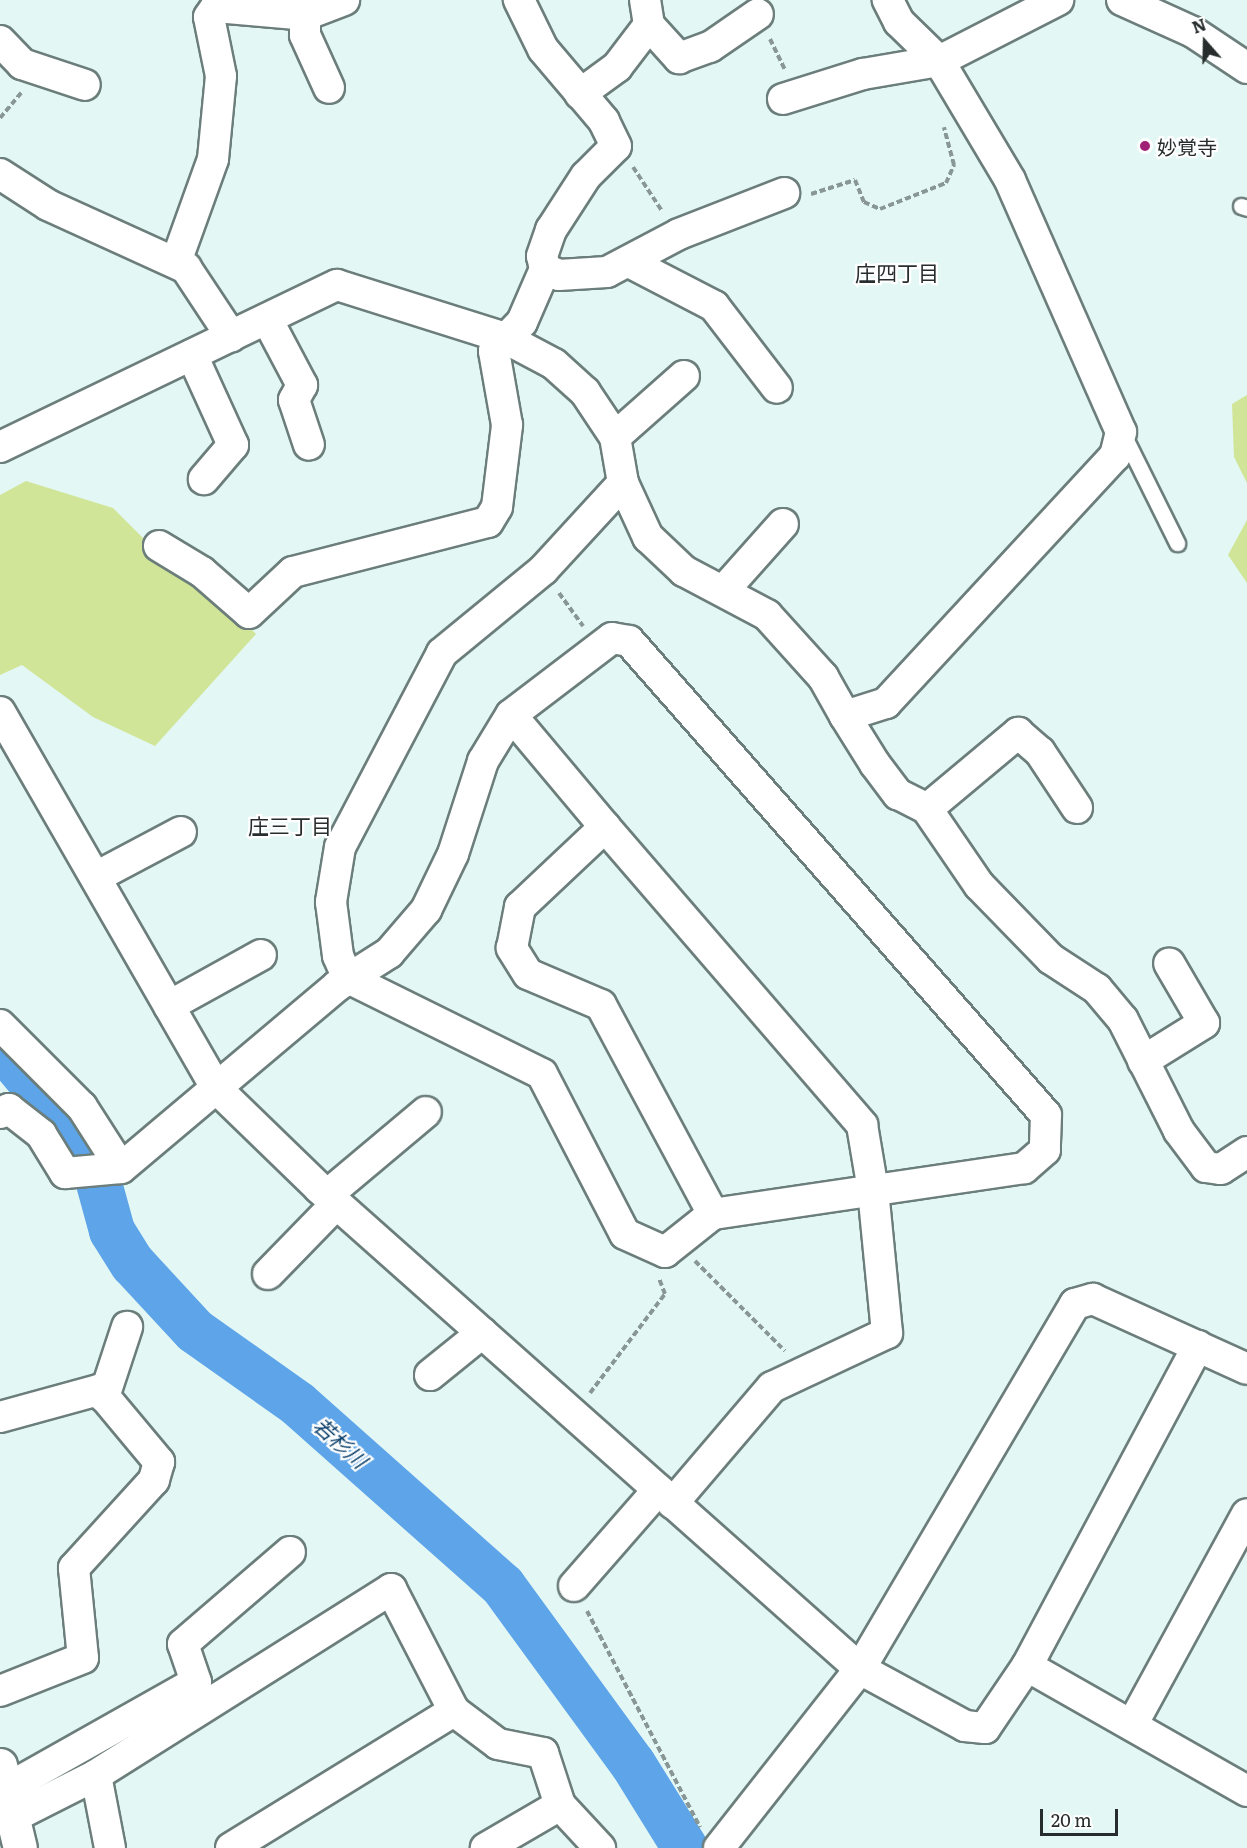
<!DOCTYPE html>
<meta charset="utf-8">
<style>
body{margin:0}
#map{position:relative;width:1247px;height:1848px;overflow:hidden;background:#e3f7f4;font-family:Literata,"Noto Sans JP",serif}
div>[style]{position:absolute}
.green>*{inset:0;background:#d1e598}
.river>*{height:46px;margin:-23px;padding:0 23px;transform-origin:23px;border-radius:23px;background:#5da4e9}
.path>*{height:4px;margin-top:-2px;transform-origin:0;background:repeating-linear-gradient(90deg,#889694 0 6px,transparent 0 9px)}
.roads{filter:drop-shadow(2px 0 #6c7e7b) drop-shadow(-2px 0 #6c7e7b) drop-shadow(0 2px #6c7e7b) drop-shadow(0 -2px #6c7e7b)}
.service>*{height:15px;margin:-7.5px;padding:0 7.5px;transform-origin:7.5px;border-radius:7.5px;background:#fff}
.minor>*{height:30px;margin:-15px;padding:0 15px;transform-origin:15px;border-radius:15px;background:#fff}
.secondary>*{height:33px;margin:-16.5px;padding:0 16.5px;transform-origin:16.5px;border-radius:16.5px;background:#fff}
.dots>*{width:16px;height:16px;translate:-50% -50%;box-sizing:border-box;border:3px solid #fff;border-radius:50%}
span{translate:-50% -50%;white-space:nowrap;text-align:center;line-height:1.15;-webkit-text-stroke:4.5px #fff;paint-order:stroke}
.poi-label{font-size:20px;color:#262d2c}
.left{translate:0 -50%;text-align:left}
.neighbourhood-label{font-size:21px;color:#262d2c}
.water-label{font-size:21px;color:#0b406c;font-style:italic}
.north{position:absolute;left:1175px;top:12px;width:60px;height:60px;-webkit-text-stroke:4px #fff;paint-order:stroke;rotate:340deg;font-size:16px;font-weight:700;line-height:24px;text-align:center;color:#262d2c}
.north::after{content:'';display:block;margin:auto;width:21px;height:27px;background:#262d2c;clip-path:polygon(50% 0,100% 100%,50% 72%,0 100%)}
.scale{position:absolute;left:1040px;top:1809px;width:78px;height:27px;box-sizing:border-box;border:3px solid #262d2c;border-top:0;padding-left:8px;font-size:18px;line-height:21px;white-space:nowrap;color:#262d2c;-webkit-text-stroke:4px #fff;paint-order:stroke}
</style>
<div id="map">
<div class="green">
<i style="clip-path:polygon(1247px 395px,1247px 483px,1234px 457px,1232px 404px)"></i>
<i style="clip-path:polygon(26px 481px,113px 508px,159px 554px,199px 576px,256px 634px,155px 746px,93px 717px,22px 665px,0 675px,0 495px)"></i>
<i style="clip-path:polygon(1247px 520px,1247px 583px,1228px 555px)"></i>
</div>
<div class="river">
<i style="left:0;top:1045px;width:142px;rotate:50.1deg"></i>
<i style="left:91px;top:1154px;width:80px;rotate:74.7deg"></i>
<i style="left:112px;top:1231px;width:39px;rotate:58deg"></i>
<i style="left:133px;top:1264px;width:91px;rotate:47.2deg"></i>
<i style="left:195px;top:1331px;width:126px;rotate:35.3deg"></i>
<i style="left:298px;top:1404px;width:274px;rotate:41.6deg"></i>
<i style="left:503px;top:1586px;width:220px;rotate:53.9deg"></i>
<i style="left:633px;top:1764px;width:99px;rotate:58.2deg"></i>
</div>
<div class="path">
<i style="left:770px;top:39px;width:34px;rotate:64deg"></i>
<i style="left:0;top:118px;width:33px;rotate:-50deg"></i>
<i style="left:633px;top:167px;width:53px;rotate:56.6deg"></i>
<i style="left:811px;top:194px;width:46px;rotate:-17.7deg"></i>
<i style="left:855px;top:180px;width:24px;rotate:68deg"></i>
<i style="left:864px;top:202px;width:17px;rotate:24deg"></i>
<i style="left:880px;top:209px;width:71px;rotate:-21.5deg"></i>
<i style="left:946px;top:183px;width:20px;rotate:-66deg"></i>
<i style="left:954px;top:165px;width:39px;rotate:-105deg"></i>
<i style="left:559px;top:593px;width:41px;rotate:54deg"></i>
<i style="left:695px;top:1261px;width:127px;rotate:45deg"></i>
<i style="left:590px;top:1393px;width:124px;rotate:-52.9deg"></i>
<i style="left:665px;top:1294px;width:17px;rotate:-111deg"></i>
<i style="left:587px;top:1611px;width:244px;rotate:62.4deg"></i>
</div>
<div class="roads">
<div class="service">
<i style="left:1241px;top:206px;width:6px;rotate:18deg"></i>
<i style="left:1123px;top:434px;width:122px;rotate:63.6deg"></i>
</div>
<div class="minor">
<i style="left:1122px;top:0;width:78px;rotate:24.3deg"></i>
<i style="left:1193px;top:32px;width:65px;rotate:33.7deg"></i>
<i style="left:305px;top:15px;width:20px;rotate:90deg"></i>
<i style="left:305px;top:35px;width:58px;rotate:65.6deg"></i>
<i style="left:649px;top:25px;width:45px;rotate:47.7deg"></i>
<i style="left:679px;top:58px;width:33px;rotate:-20deg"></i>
<i style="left:710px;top:47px;width:58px;rotate:-34.5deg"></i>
<i style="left:0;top:41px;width:32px;rotate:46deg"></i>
<i style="left:22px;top:64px;width:66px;rotate:18.4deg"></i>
<i style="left:580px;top:94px;width:46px;rotate:-36.1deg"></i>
<i style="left:617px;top:67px;width:53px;rotate:-52.7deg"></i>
<i style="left:649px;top:25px;width:25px;rotate:-99deg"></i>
<i style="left:783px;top:99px;width:84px;rotate:-17.4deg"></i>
<i style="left:863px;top:74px;width:77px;rotate:-9.7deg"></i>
<i style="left:939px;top:61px;width:134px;rotate:-27.1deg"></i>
<i style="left:0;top:174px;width:57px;rotate:32.9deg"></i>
<i style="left:48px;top:205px;width:152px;rotate:24.5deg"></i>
<i style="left:186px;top:268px;width:82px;rotate:56.5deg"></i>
<i style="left:176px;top:262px;width:109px;rotate:-70.2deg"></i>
<i style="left:213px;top:159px;width:83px;rotate:-84.5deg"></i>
<i style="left:221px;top:76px;width:60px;rotate:-101.5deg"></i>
<i style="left:209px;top:17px;width:12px;rotate:-55deg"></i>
<i style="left:216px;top:7px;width:89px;rotate:5.1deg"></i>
<i style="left:305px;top:15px;width:42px;rotate:-21deg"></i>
<i style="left:629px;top:262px;width:96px;rotate:27.4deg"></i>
<i style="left:714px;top:306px;width:103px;rotate:52.5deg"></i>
<i style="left:545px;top:269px;width:15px;rotate:23deg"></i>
<i style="left:559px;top:275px;width:48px;rotate:-3.6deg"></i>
<i style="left:607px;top:272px;width:81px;rotate:-27.8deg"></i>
<i style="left:679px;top:234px;width:113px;rotate:-21.3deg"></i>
<i style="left:267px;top:319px;width:75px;rotate:62.1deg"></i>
<i style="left:302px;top:385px;width:17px;rotate:118deg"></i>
<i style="left:294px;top:400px;width:47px;rotate:71.6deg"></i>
<i style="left:192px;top:355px;width:99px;rotate:65.5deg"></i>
<i style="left:233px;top:445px;width:45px;rotate:130.5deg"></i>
<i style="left:615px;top:437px;width:92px;rotate:-41.5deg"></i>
<i style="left:0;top:447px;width:374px;rotate:-25.7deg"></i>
<i style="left:337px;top:285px;width:176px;rotate:17.5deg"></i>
<i style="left:505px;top:338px;width:55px;rotate:28deg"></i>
<i style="left:554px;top:364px;width:42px;rotate:42.1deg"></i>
<i style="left:585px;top:392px;width:54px;rotate:56.3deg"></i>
<i style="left:615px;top:437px;width:47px;rotate:80.1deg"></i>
<i style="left:623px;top:483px;width:60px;rotate:65.2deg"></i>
<i style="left:648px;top:537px;width:50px;rotate:43.4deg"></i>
<i style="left:684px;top:571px;width:94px;rotate:27.9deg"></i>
<i style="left:767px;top:615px;width:84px;rotate:47.9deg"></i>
<i style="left:823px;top:677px;width:45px;rotate:60.6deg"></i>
<i style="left:845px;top:716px;width:43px;rotate:-17.6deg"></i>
<i style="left:886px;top:703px;width:337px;rotate:-47.2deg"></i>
<i style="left:1115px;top:456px;width:25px;rotate:-76deg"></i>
<i style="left:1121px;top:432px;width:275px;rotate:-113.8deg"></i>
<i style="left:1010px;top:180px;width:139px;rotate:-120.8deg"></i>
<i style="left:939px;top:61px;width:56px;rotate:-135.7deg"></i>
<i style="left:899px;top:22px;width:25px;rotate:-117deg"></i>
<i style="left:623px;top:483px;width:118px;rotate:132.6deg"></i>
<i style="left:543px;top:570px;width:131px;rotate:140.6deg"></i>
<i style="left:442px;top:653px;width:219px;rotate:117.7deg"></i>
<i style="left:340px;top:847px;width:56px;rotate:99.3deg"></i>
<i style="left:331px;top:902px;width:54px;rotate:82.6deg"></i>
<i style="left:338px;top:956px;width:24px;rotate:66deg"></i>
<i style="left:348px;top:978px;width:216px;rotate:26.3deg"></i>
<i style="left:542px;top:1074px;width:180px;rotate:62.6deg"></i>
<i style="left:625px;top:1234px;width:44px;rotate:24.2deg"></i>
<i style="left:665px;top:1252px;width:61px;rotate:-38.4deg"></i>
<i style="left:159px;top:546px;width:50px;rotate:31.2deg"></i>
<i style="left:202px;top:572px;width:62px;rotate:41.1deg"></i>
<i style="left:249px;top:613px;width:60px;rotate:-43deg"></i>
<i style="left:293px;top:572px;width:201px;rotate:-14.4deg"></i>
<i style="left:488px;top:522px;width:17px;rotate:-59deg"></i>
<i style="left:497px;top:507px;width:83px;rotate:-83deg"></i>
<i style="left:507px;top:425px;width:75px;rotate:-100deg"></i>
<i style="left:494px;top:351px;width:40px;rotate:-46deg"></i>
<i style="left:522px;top:322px;width:58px;rotate:-66.5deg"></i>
<i style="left:545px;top:269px;width:13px;rotate:-103deg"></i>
<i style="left:542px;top:256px;width:28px;rotate:-71deg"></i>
<i style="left:551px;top:230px;width:64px;rotate:-57.1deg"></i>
<i style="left:586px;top:176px;width:42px;rotate:-45deg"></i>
<i style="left:616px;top:146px;width:28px;rotate:-116deg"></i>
<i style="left:604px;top:121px;width:94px;rotate:-130.3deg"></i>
<i style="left:543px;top:49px;width:55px;rotate:-116.1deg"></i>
<i style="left:725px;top:589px;width:87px;rotate:-48.3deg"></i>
<i style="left:0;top:712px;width:435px;rotate:60.1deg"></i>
<i style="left:217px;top:1089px;width:142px;rotate:44.1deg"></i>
<i style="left:319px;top:1188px;width:724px;rotate:41.64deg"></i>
<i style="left:860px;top:1669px;width:119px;rotate:28.5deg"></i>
<i style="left:965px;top:1726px;width:20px;rotate:6deg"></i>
<i style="left:985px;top:1728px;width:75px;rotate:-55.9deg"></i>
<i style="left:1027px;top:1666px;width:363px;rotate:-61.9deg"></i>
<i style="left:845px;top:716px;width:57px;rotate:58deg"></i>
<i style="left:875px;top:764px;width:38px;rotate:53deg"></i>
<i style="left:898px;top:794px;width:33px;rotate:27deg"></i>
<i style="left:927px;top:809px;width:92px;rotate:55.6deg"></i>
<i style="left:979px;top:885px;width:103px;rotate:45.8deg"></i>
<i style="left:1051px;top:959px;width:55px;rotate:33.1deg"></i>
<i style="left:1097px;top:989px;width:40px;rotate:50deg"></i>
<i style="left:1123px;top:1020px;width:124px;rotate:63.2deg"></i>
<i style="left:1179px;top:1131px;width:45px;rotate:53.1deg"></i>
<i style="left:1206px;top:1167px;width:15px;rotate:8deg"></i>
<i style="left:1221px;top:1169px;width:31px;rotate:-33deg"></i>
<i style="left:927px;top:809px;width:119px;rotate:-39.9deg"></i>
<i style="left:1018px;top:733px;width:29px;rotate:41deg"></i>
<i style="left:1040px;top:752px;width:67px;rotate:56.5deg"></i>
<i style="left:605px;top:827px;width:394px;rotate:49.2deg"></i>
<i style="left:862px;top:1125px;width:66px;rotate:80.4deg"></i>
<i style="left:873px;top:1190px;width:144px;rotate:84.4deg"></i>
<i style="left:887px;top:1333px;width:127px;rotate:154.8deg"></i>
<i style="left:772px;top:1387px;width:153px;rotate:130.5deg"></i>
<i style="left:96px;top:877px;width:96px;rotate:-27.9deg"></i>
<i style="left:169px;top:1006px;width:105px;rotate:-29deg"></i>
<i style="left:0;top:1025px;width:116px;rotate:45deg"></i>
<i style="left:82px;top:1107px;width:72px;rotate:57.4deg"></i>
<i style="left:1143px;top:1061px;width:72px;rotate:-31.9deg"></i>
<i style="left:1204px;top:1023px;width:69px;rotate:-120.3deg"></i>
<i style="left:0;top:1113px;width:10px;rotate:-24deg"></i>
<i style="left:9px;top:1109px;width:41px;rotate:38deg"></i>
<i style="left:41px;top:1134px;width:46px;rotate:58.4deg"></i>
<i style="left:65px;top:1173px;width:56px;rotate:-5.1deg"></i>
<i style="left:121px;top:1168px;width:282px;rotate:-40.1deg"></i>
<i style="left:337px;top:986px;width:62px;rotate:-32.4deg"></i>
<i style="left:389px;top:953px;width:57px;rotate:-49.3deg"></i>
<i style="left:426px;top:910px;width:62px;rotate:-64.3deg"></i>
<i style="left:453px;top:854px;width:98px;rotate:-72.1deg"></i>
<i style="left:483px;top:761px;width:54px;rotate:-58.7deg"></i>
<i style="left:511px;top:715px;width:127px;rotate:-37.3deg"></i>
<i style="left:612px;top:638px;width:17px;rotate:10deg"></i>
<i style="left:629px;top:641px;width:631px;rotate:48.66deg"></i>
<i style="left:1046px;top:1115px;width:35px;rotate:92deg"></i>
<i style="left:1045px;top:1150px;width:28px;rotate:139deg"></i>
<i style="left:1024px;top:1168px;width:314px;rotate:171.6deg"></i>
<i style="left:713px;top:1214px;width:237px;rotate:-118.2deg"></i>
<i style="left:601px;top:1005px;width:79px;rotate:-157deg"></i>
<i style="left:528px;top:974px;width:31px;rotate:-122deg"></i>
<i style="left:512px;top:948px;width:42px;rotate:-79deg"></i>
<i style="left:520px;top:907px;width:117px;rotate:-43.3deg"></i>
<i style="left:605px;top:827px;width:146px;rotate:-130deg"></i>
<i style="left:327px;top:1195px;width:129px;rotate:-40deg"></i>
<i style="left:268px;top:1274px;width:98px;rotate:-45.8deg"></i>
<i style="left:430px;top:1375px;width:67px;rotate:-38.9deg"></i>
<i style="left:104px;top:1397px;width:74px;rotate:-71.8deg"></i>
<i style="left:0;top:1417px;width:103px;rotate:-15.3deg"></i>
<i style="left:99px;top:1390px;width:94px;rotate:50.2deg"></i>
<i style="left:159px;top:1462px;width:19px;rotate:106deg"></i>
<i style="left:154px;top:1480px;width:119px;rotate:132.3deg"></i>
<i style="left:74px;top:1568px;width:90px;rotate:84.3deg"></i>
<i style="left:83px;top:1658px;width:89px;rotate:158.3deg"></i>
<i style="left:574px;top:1586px;width:128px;rotate:-48.8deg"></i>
<i style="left:1027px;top:1666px;width:253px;rotate:29.6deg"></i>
<i style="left:1132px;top:1725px;width:240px;rotate:-61.4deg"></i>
<i style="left:0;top:1787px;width:6px;rotate:18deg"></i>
<i style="left:6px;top:1789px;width:218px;rotate:-29.4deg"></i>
<i style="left:196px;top:1682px;width:40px;rotate:-108.9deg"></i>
<i style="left:183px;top:1644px;width:141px;rotate:-40.7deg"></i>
<i style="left:560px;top:1805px;width:59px;rotate:47.1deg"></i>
<i style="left:13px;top:1817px;width:93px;rotate:-26.8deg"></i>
<i style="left:110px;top:1848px;width:74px;rotate:-100.9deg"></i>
<i style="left:96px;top:1775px;width:349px;rotate:-32.2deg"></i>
<i style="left:391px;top:1589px;width:137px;rotate:62.7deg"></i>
<i style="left:454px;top:1711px;width:55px;rotate:36.9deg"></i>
<i style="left:498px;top:1744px;width:46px;rotate:11.3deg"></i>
<i style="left:543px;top:1753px;width:55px;rotate:71.9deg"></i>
<i style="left:560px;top:1805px;width:86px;rotate:149.8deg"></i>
<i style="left:231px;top:1848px;width:262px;rotate:-31.6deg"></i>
<i style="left:719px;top:1848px;width:228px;rotate:-51.8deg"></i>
<i style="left:860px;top:1669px;width:424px;rotate:-59.5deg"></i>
<i style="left:1075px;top:1304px;width:19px;rotate:-16deg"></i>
<i style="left:1093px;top:1299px;width:169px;rotate:24.4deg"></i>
</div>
<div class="secondary">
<i style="left:0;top:1765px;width:85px;rotate:76.5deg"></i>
</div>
</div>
<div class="dots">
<i style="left:1145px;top:146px;background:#9f2074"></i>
</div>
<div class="poi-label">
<span class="left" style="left:1157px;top:146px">妙覚寺</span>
</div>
<div class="neighbourhood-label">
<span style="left:897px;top:272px">庄四丁目</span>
<span style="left:290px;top:825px">庄三丁目</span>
</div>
<div class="water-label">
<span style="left:341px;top:1442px;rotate:42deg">若杉川</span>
</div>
<div class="north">N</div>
<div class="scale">20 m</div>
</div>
